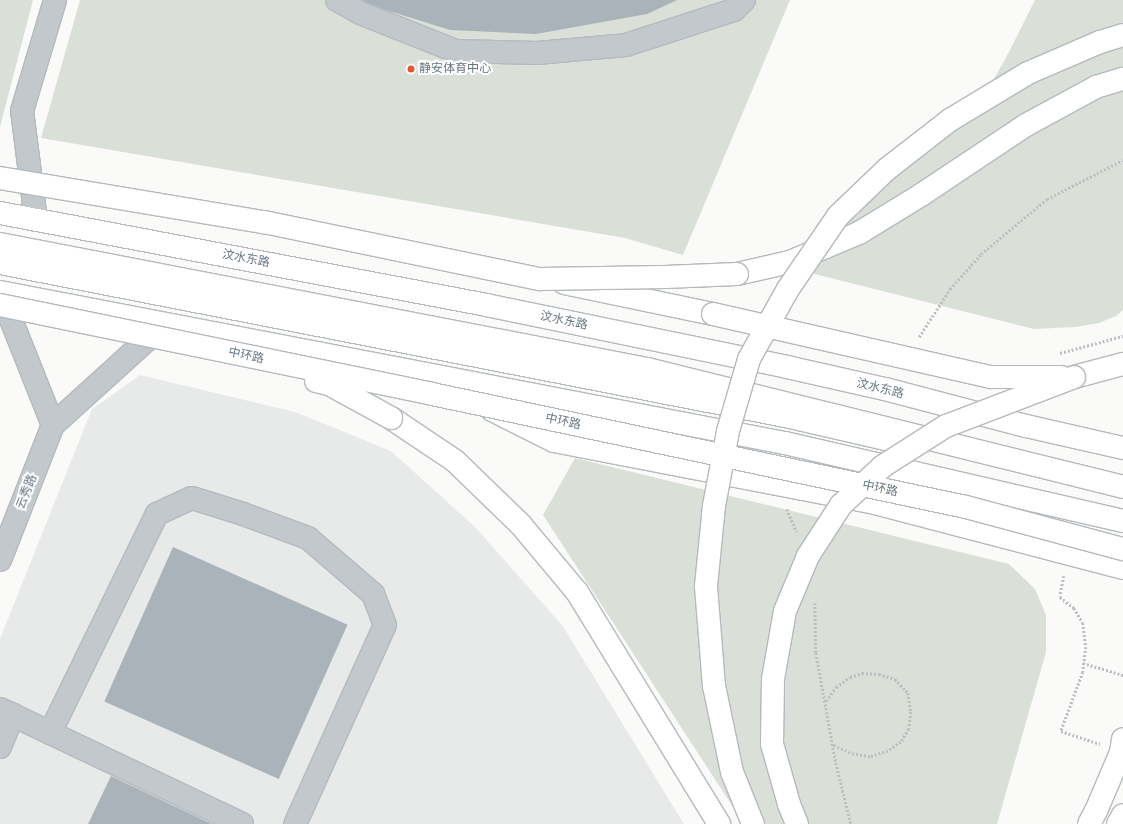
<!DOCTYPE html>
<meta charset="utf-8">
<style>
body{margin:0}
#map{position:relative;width:1123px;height:824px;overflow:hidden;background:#fafaf8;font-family:"Sofia Sans Condensed","Noto Sans SC",sans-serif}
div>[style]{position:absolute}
.built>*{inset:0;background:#e8e9e9}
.green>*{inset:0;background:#dadfd7}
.building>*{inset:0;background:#aab3b9;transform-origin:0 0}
.path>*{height:2.5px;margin-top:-1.25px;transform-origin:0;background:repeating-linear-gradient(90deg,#bbbfc2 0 2px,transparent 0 4px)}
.roads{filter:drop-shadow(1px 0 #b5babe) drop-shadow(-1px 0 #b5babe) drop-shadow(0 1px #b5babe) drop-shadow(0 -1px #b5babe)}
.minor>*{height:22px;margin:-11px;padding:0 11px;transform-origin:11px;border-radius:11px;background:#c3c8cc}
.major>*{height:22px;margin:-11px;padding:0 11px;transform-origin:11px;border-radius:11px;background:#fff}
.highway>*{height:22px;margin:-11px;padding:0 11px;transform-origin:11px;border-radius:11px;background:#fff}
.bridges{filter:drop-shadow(1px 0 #b4b9bd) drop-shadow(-1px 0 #b4b9bd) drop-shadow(0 1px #b4b9bd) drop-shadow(0 -1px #b4b9bd)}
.highway-bridge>*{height:22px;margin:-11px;padding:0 11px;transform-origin:11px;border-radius:11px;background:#fff}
.dots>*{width:11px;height:11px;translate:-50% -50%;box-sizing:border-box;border:2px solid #fff;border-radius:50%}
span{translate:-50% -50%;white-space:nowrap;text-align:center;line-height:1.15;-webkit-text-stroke:4px #fff;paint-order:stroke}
.poi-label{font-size:12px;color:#657683}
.left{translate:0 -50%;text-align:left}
.street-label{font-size:12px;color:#657683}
</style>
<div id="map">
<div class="built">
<i style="clip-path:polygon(140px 375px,295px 412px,391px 451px,475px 527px,562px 625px,684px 824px,0 824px,0 639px,92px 409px)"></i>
</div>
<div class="green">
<i style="clip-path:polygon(0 0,33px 0,0 127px)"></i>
<i style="clip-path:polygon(80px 0,790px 0,683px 255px,625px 238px,41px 138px)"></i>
<i style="clip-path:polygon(1035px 0,1123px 0,1123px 310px,1116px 316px,1099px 323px,1075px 327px,1034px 329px,803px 271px,894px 174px,977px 110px,1010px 50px)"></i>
<i style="clip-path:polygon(575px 458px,1009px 564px,1035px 589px,1046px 615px,1046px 652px,997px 824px,744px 824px,543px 515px)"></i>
</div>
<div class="building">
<i style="clip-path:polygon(362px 0,677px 0,647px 14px,536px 34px,450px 30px,370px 5px)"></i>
<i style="left:173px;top:547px;width:191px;height:169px;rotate:24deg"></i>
<i style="clip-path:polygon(111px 776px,212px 824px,88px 824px)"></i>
</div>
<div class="path">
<i style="left:919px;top:337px;width:57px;rotate:-57.1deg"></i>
<i style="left:950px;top:289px;width:47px;rotate:-48.5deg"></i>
<i style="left:981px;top:254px;width:86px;rotate:-39.8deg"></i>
<i style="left:1047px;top:199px;width:85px;rotate:-27.2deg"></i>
<i style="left:1060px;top:353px;width:65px;rotate:-15.1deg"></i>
<i style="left:787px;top:509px;width:25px;rotate:67deg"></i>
<i style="left:1064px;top:576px;width:21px;rotate:101deg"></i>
<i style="left:1060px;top:597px;width:18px;rotate:38deg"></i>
<i style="left:1074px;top:608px;width:17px;rotate:59deg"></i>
<i style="left:1083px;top:623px;width:24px;rotate:83deg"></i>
<i style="left:1086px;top:647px;width:25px;rotate:97deg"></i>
<i style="left:1083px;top:672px;width:63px;rotate:110.4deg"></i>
<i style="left:1061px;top:731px;width:41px;rotate:18.4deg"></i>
<i style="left:815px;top:603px;width:50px;rotate:88.9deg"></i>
<i style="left:816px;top:653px;width:112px;rotate:79.7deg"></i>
<i style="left:836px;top:763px;width:63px;rotate:76.2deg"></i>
<i style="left:1083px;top:663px;width:42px;rotate:16.7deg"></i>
<i style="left:826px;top:701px;width:17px;rotate:-54deg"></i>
<i style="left:836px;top:687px;width:17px;rotate:-36deg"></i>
<i style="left:850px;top:677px;width:13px;rotate:-18deg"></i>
<i style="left:862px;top:673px;width:17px;rotate:3deg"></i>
<i style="left:879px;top:674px;width:17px;rotate:17deg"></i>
<i style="left:895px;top:679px;width:19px;rotate:47deg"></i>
<i style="left:908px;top:693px;width:19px;rotate:81deg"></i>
<i style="left:911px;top:712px;width:17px;rotate:97deg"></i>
<i style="left:909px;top:729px;width:15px;rotate:122deg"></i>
<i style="left:901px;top:742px;width:16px;rotate:145deg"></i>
<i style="left:888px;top:751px;width:19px;rotate:162deg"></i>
<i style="left:870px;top:757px;width:20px;rotate:-169deg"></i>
<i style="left:850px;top:753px;width:19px;rotate:-155deg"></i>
</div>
<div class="roads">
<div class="minor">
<i style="left:337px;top:0;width:26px;rotate:29deg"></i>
<i style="left:360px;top:13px;width:103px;rotate:21.6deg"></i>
<i style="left:456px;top:51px;width:81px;rotate:1.4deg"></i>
<i style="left:537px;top:53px;width:89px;rotate:-5.1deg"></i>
<i style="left:626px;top:45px;width:114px;rotate:-18deg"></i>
<i style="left:734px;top:10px;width:14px;rotate:-45deg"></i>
<i style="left:36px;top:220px;width:110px;rotate:-97.3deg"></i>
<i style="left:22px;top:111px;width:116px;rotate:-73.4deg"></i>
<i style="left:0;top:292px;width:143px;rotate:68.3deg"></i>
<i style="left:0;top:560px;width:145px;rotate:-68.6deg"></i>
<i style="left:53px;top:425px;width:147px;rotate:-42.2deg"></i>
<i style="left:0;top:709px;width:268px;rotate:25.4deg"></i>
<i style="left:50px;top:733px;width:244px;rotate:-64deg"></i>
<i style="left:157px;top:514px;width:38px;rotate:-25deg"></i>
<i style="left:192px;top:498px;width:53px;rotate:17.4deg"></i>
<i style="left:243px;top:514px;width:69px;rotate:20.3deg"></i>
<i style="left:308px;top:538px;width:86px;rotate:40.7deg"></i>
<i style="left:373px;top:594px;width:33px;rotate:69deg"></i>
<i style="left:385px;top:625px;width:218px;rotate:114.3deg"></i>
<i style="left:0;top:747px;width:35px;rotate:-68deg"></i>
</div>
<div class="major">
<i style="left:0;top:213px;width:495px;rotate:10.7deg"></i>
<i style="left:486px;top:305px;width:307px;rotate:11.6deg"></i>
<i style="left:787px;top:367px;width:100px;rotate:12.7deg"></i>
<i style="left:885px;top:389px;width:146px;rotate:14.7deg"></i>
<i style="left:1026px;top:426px;width:99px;rotate:12.8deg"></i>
<i style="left:0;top:263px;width:805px;rotate:11.03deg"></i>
<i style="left:790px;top:417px;width:107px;rotate:13deg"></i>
<i style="left:0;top:292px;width:799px;rotate:10.89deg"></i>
<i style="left:785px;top:443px;width:347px;rotate:13deg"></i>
<i style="left:492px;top:410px;width:69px;rotate:26.6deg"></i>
<i style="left:554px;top:441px;width:327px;rotate:10.9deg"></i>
<i style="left:875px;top:503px;width:256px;rotate:14.7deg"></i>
<i style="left:1089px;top:824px;width:15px;rotate:-62deg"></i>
<i style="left:1096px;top:811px;width:64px;rotate:-67deg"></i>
<i style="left:1121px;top:752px;width:13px;rotate:-81deg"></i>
</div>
<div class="highway">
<i style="left:0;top:244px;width:659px;rotate:10.93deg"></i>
<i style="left:647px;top:369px;width:490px;rotate:13.9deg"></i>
<i style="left:737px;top:274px;width:54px;rotate:-12.8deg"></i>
<i style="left:790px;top:262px;width:75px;rotate:-22.8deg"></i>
<i style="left:859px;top:233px;width:73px;rotate:-31.5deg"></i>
<i style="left:921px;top:195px;width:126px;rotate:-33.7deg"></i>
<i style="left:1026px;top:125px;width:80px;rotate:-28.5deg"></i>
<i style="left:1096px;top:87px;width:28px;rotate:-17deg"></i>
<i style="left:564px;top:283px;width:152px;rotate:11.8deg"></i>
<i style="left:1074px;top:377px;width:51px;rotate:-14.9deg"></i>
<i style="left:391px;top:418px;width:77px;rotate:33.9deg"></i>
<i style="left:455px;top:461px;width:92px;rotate:44.1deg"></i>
<i style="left:521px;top:525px;width:87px;rotate:50.1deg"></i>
<i style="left:577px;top:592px;width:272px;rotate:58.5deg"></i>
<i style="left:1118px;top:824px;width:10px;rotate:-61deg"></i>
</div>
</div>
<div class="bridges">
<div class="highway-bridge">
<i style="left:0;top:178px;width:268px;rotate:9.5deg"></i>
<i style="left:264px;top:222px;width:282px;rotate:11.7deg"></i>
<i style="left:540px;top:279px;width:125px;rotate:-0.9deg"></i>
<i style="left:665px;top:277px;width:72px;rotate:-2.4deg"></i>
<i style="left:0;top:305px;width:441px;rotate:11.6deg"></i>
<i style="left:432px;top:394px;width:546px;rotate:11.95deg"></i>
<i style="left:966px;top:507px;width:163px;rotate:15deg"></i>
<i style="left:713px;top:314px;width:285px;rotate:12.8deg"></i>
<i style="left:991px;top:377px;width:70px"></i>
<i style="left:316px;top:381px;width:13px;rotate:13deg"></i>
<i style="left:329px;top:384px;width:71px;rotate:28.7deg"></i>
<i style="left:753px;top:824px;width:56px;rotate:-112deg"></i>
<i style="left:732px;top:772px;width:88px;rotate:-101.8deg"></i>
<i style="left:714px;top:686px;width:100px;rotate:-94.6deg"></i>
<i style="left:706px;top:586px;width:80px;rotate:-84.3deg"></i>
<i style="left:714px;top:506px;width:76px;rotate:-79.4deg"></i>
<i style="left:728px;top:431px;width:75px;rotate:-73.7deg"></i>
<i style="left:749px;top:359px;width:80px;rotate:-60.9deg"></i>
<i style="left:788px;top:289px;width:88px;rotate:-55.6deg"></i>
<i style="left:838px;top:216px;width:68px;rotate:-43.8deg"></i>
<i style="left:887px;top:169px;width:80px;rotate:-37.9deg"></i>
<i style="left:950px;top:120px;width:91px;rotate:-31.1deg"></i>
<i style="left:1028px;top:73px;width:78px;rotate:-23.3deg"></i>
<i style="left:1100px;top:42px;width:24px;rotate:-17deg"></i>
<i style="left:797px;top:824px;width:22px;rotate:-112deg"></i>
<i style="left:789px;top:804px;width:62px;rotate:-105.8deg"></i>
<i style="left:772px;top:744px;width:65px;rotate:-89.1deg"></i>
<i style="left:773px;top:679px;width:69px;rotate:-80deg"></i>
<i style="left:785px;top:611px;width:60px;rotate:-67.3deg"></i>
<i style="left:808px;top:556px;width:61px;rotate:-57.1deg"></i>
<i style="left:841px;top:505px;width:57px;rotate:-42.9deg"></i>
<i style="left:883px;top:466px;width:75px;rotate:-32.4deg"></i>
<i style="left:946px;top:426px;width:137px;rotate:-20.9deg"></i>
</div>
</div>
<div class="dots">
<i style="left:411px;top:69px;background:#e4572e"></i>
</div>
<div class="poi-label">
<span class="left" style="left:419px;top:69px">静安体育中心</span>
</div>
<div class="street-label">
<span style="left:246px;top:259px;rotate:11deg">汶水东路</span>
<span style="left:564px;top:321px;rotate:12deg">汶水东路</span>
<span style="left:246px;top:356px;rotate:12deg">中环路</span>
<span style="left:880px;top:389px;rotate:14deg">汶水东路</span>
<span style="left:563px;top:422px;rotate:12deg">中环路</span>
<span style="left:880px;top:489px;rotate:12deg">中环路</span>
<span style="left:27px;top:492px;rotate:-69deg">云秀路</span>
</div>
</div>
